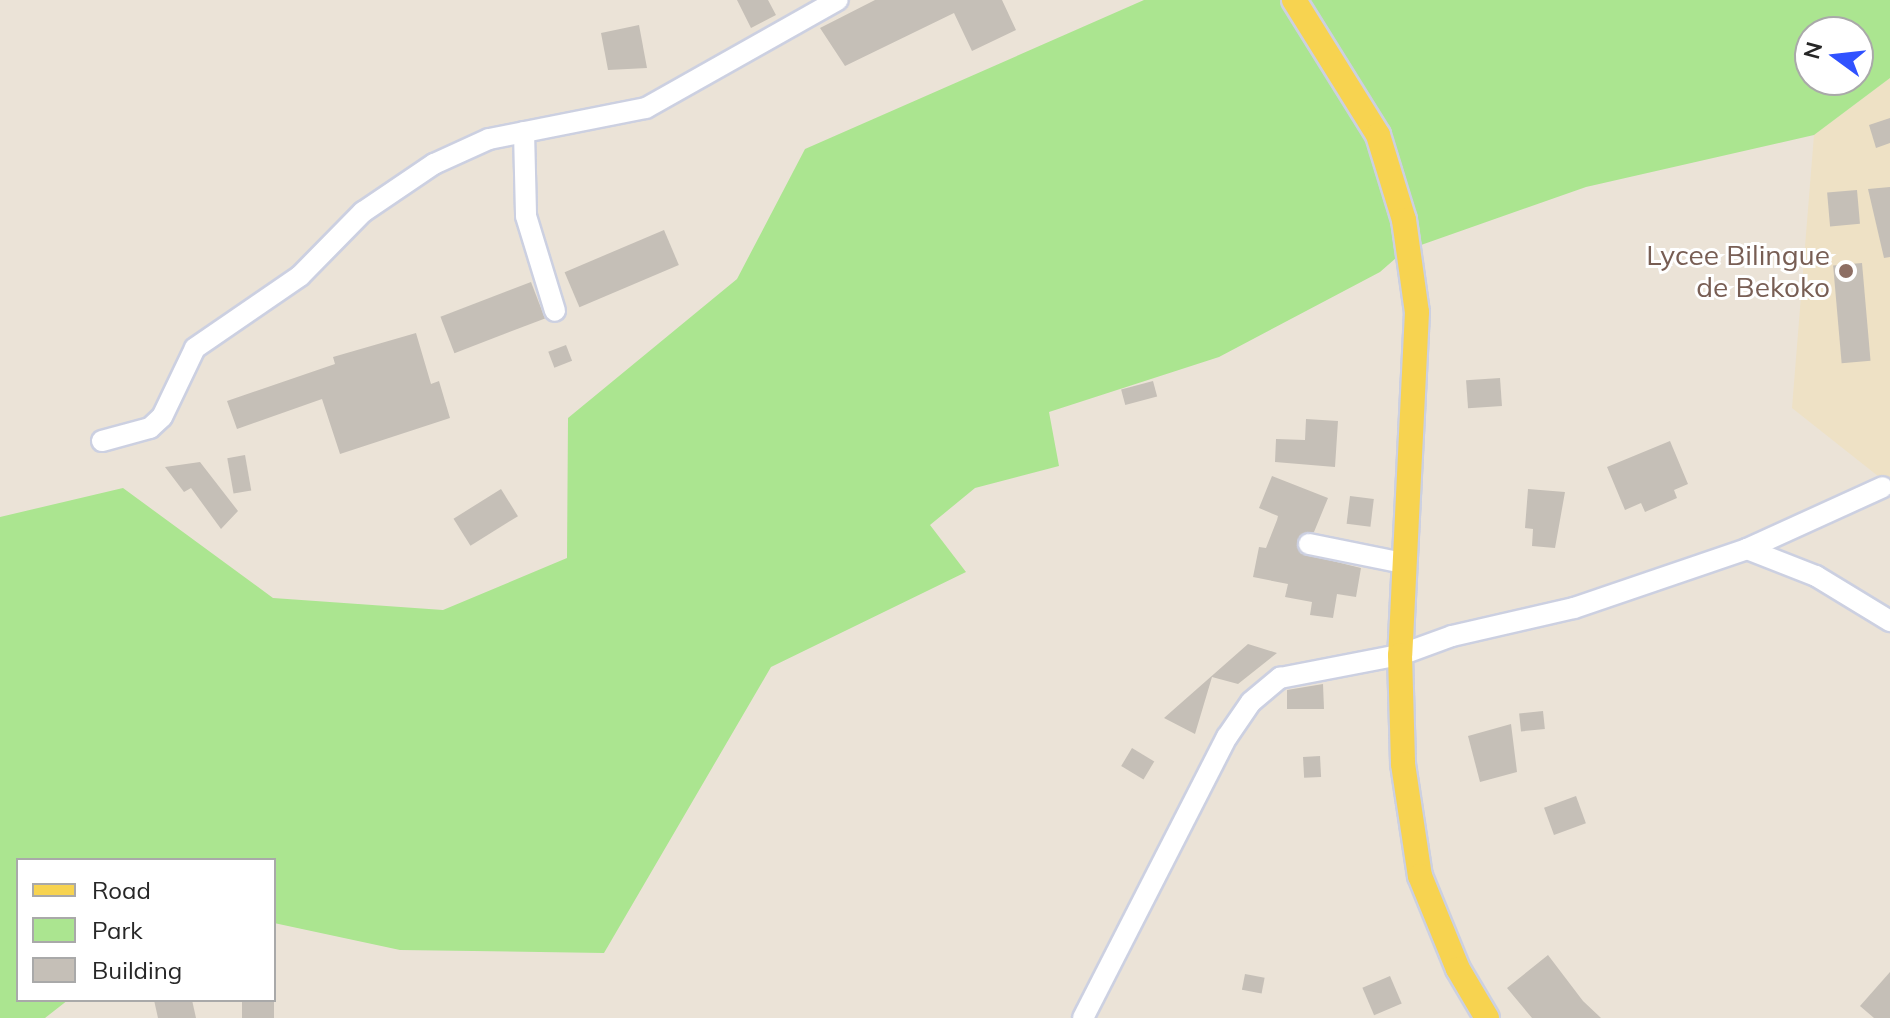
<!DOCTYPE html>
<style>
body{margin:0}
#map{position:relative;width:1890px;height:1018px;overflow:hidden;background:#ebe3d7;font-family:Mulish,sans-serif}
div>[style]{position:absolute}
.education>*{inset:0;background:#eee1c5}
.green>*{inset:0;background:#abe590}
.building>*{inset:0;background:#c5bfb7;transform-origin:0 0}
.roads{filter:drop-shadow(2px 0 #ccd0e1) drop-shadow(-2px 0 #ccd0e1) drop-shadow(0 2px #ccd0e1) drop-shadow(0 -2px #ccd0e1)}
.minor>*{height:20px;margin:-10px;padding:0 10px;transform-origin:10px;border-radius:10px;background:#fff}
.major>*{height:24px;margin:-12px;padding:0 12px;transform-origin:12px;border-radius:12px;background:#f7d350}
.dots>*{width:22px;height:22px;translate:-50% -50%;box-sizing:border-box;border:4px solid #fff;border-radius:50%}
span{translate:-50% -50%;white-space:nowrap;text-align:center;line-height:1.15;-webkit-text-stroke:6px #fff;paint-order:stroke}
.education-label{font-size:28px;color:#785e54}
.right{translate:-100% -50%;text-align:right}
.legend{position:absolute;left:16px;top:858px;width:260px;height:144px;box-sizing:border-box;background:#fff;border:2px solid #a9a9a9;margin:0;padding:10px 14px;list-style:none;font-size:24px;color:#272727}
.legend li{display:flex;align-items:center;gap:16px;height:40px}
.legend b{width:40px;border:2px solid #a9a9a9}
.north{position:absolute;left:1794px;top:16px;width:80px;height:80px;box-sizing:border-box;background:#fff;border:2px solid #a9a9a9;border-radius:50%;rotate:285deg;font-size:22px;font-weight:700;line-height:32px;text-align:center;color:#272727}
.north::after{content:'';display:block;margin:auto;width:28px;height:36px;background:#3052ff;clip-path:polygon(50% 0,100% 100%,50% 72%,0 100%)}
</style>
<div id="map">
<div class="education">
<i style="clip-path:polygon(1890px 78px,1890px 479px,1883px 480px,1792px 408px,1814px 135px)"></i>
</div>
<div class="green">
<i style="clip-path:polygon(evenodd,1144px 0,1890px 0,1890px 78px,1814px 135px,1586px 187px,1404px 251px,1380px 272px,1219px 357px,1049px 412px,1059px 466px,975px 488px,930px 525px,966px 572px,771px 667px,604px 953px,400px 950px,274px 923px,274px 860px,18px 860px,18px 1000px,68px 1000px,45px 1018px,0 1018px,0 517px,123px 488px,273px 598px,443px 610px,567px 558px,568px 418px,737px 279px,805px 149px,1144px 0,1810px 32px,1858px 32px,1858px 80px,1810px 80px,1810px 32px)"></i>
</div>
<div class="building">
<i style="clip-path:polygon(737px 0,768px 0,776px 15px,751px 28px)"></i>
<i style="clip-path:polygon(875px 0,1002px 0,1016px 30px,972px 51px,954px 13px,845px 66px,820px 28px)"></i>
<i style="clip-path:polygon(639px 25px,647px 68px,608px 70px,601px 33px)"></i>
<i style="clip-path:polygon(1890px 118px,1890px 143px,1876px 148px,1869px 125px)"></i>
<i style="clip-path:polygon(1890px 187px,1890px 257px,1884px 258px,1868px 189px)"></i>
<i style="left:1857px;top:190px;width:34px;height:30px;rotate:85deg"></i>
<i style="left:664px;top:230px;width:38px;height:108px;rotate:67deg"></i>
<i style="left:1862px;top:263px;width:98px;height:29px;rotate:85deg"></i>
<i style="left:531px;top:282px;width:39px;height:97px;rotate:69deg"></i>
<i style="clip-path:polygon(416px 333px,431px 384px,439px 381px,450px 418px,340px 454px,322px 399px,237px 429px,227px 401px,335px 364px,333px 357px)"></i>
<i style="left:566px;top:345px;width:17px;height:19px;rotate:69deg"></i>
<i style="left:1500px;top:378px;width:28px;height:34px;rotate:86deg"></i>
<i style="left:1153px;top:381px;width:16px;height:33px;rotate:75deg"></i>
<i style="clip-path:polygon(1306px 419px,1338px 421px,1335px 467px,1275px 462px,1276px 439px,1305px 440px)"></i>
<i style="clip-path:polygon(1670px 441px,1688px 484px,1674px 490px,1677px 498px,1645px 512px,1641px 503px,1625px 510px,1607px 467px)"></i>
<i style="left:245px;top:455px;width:36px;height:18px;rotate:80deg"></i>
<i style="clip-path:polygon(200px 462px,238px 511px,221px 529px,191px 488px,184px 492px,165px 467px)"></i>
<i style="clip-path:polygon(1272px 476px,1328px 498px,1314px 532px,1299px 536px,1300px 553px,1361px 568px,1356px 597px,1337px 594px,1333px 618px,1310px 615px,1312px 602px,1285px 597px,1288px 584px,1253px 577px,1259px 547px,1266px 548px,1277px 520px,1278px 516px,1259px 508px)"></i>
<i style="left:501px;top:489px;width:32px;height:56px;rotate:58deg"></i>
<i style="clip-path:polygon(1528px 489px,1565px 492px,1555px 548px,1532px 546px,1533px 529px,1525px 528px)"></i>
<i style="left:1350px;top:496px;width:24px;height:28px;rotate:7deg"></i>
<i style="clip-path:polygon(1248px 644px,1277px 653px,1238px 684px,1212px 677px,1195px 734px,1164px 718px)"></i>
<i style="clip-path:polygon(1323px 684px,1324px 709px,1287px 709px,1287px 690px)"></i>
<i style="left:1543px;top:711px;width:18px;height:24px;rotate:84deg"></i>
<i style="clip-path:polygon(1511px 724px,1517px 772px,1480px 782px,1468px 736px)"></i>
<i style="left:1132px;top:748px;width:26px;height:21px;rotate:31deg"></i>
<i style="left:1320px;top:756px;width:21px;height:17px;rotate:87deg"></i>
<i style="left:1576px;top:796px;width:29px;height:34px;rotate:70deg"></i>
<i style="clip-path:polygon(1548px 955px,1583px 1001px,1601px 1018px,1532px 1018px,1507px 988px)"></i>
<i style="clip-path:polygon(1890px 972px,1890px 1018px,1874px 1018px,1860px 1006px)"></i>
<i style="left:1245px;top:974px;width:20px;height:16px;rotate:11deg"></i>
<i style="left:1390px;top:976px;width:30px;height:30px;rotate:67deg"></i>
<i style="clip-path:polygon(154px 1000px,192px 1000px,196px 1018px,158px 1018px)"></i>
<i style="left:242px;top:1000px;width:32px;height:18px"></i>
</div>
<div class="roads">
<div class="minor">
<i style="left:524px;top:132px;width:84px;rotate:88.6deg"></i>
<i style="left:526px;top:216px;width:99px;rotate:73deg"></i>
<i style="left:102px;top:441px;width:50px;rotate:-15.2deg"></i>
<i style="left:150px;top:428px;width:16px;rotate:-43deg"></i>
<i style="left:162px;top:417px;width:76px;rotate:-64.4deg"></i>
<i style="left:195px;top:348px;width:127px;rotate:-34.4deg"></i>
<i style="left:300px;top:276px;width:90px;rotate:-45.5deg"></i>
<i style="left:363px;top:212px;width:86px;rotate:-34.1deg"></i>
<i style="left:434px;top:164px;width:60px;rotate:-24.4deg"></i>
<i style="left:489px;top:139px;width:160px;rotate:-11.2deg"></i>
<i style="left:646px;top:108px;width:220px;rotate:-29.4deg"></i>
<i style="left:1309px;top:544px;width:96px;rotate:11.4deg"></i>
<i style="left:1747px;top:549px;width:74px;rotate:21.4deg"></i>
<i style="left:1816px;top:576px;width:87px;rotate:31.3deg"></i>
<i style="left:1083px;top:1018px;width:316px;rotate:-62.9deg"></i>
<i style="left:1227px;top:737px;width:42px;rotate:-55.6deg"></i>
<i style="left:1251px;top:702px;width:38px;rotate:-40deg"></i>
<i style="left:1280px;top:678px;width:122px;rotate:-10.9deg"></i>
<i style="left:1400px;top:655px;width:55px;rotate:-20.1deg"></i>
<i style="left:1452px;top:636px;width:125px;rotate:-12.9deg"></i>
<i style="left:1574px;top:608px;width:183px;rotate:-18.8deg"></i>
<i style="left:1747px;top:549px;width:149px;rotate:-24.5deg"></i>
</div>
<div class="major">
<i style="left:1294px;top:0;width:159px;rotate:58.1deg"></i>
<i style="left:1378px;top:135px;width:89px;rotate:73deg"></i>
<i style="left:1404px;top:220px;width:93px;rotate:82deg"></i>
<i style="left:1417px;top:312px;width:343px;rotate:92.8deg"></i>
<i style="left:1400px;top:655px;width:109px;rotate:88.4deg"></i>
<i style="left:1403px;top:764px;width:113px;rotate:81.4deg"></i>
<i style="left:1420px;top:876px;width:100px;rotate:67.8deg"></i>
<i style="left:1458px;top:969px;width:57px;rotate:59.4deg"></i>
</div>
</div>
<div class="dots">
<i style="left:1846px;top:271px;background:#8d6e63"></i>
</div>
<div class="education-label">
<span class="right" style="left:1830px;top:271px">Lycee Bilingue<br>de Bekoko</span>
</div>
<ul class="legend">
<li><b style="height:10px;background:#f7d350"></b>Road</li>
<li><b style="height:22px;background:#abe590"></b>Park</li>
<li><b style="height:22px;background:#c5bfb7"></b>Building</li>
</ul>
<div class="north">N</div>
</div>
